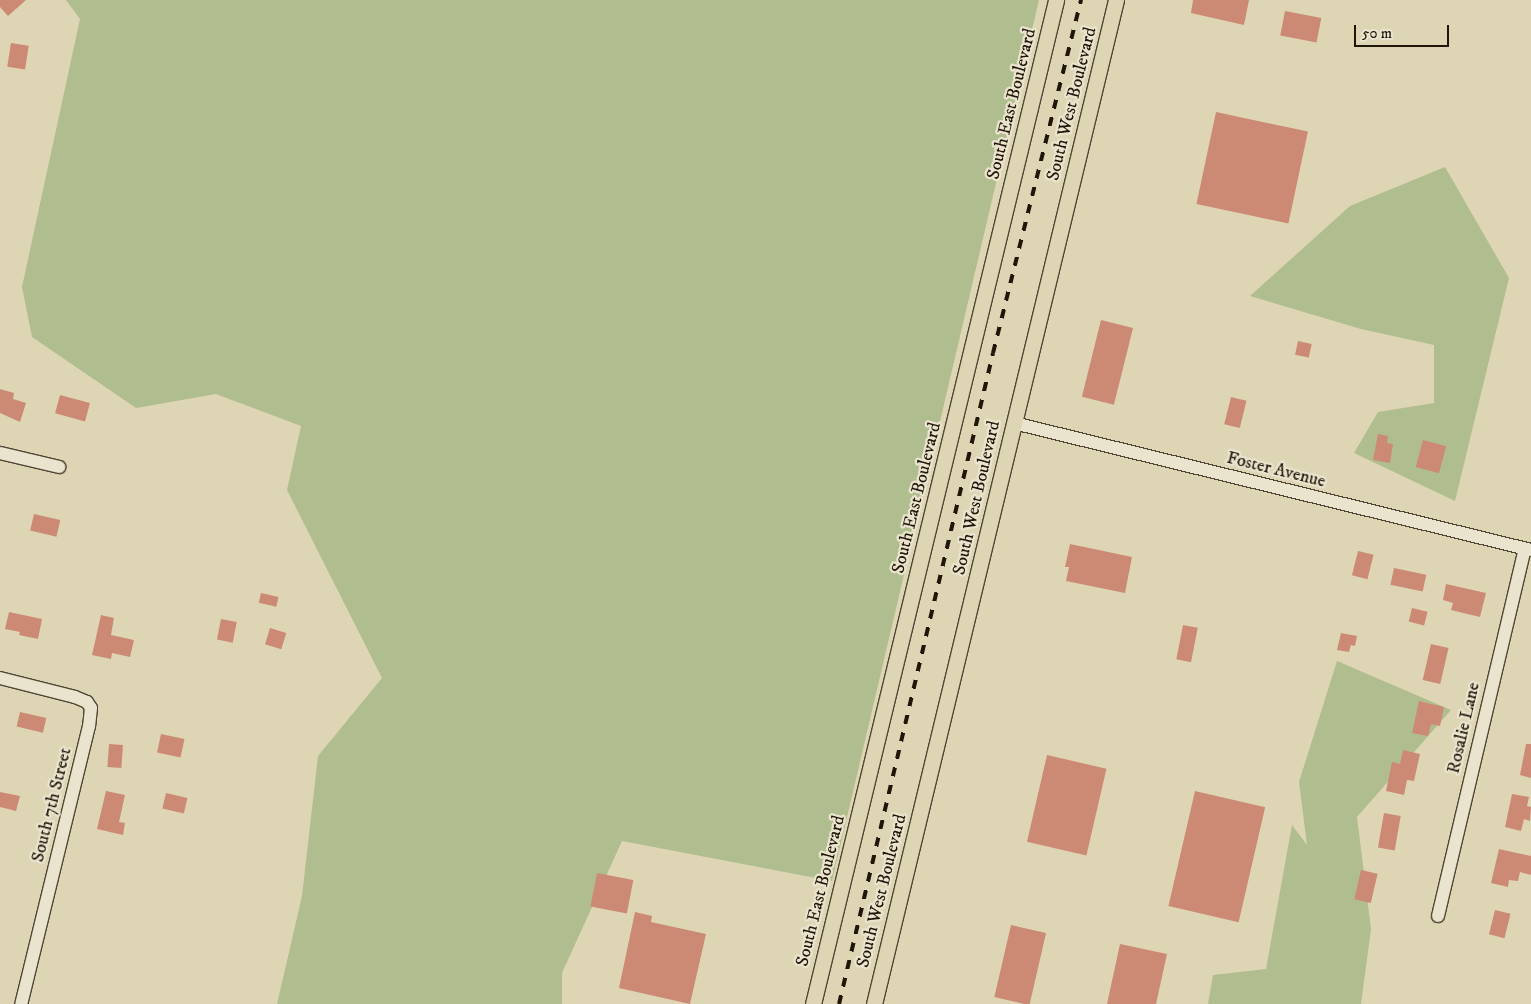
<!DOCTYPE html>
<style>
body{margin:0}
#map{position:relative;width:1531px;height:1004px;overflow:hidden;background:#ded5b5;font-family:"IM FELL DW Pica",serif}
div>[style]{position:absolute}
.green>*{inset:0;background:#b0bd8e}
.building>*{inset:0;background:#cc8a75;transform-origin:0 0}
.roads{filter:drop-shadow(1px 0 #504532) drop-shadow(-1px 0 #504532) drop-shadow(0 1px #504532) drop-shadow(0 -1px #504532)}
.minor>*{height:12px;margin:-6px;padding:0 6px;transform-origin:6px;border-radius:6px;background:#eae4cf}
.major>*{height:15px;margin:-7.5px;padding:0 7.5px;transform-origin:7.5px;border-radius:7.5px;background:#ded5b5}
.rail>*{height:4px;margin-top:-2px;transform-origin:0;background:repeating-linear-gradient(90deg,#201506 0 9px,transparent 0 18px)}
span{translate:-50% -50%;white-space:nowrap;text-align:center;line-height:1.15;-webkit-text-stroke:4.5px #eae4cf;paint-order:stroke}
.street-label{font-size:18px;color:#201506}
.scale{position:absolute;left:1354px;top:25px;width:95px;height:22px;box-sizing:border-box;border:2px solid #201506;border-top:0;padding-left:6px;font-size:15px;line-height:18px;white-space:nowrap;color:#201506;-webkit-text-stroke:4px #eae4cf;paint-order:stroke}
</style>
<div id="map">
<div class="green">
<i style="clip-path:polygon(66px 0,1039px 0,832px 881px,622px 841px,562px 973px,562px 1004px,277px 1004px,302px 896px,318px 756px,382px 678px,287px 490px,301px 426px,216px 394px,136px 408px,32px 337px,22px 287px,80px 19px)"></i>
<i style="clip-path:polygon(1445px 167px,1509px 278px,1455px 501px,1354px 453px,1378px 412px,1434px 403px,1434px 345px,1361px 329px,1250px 296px,1350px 206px)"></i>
<i style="clip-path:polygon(1337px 661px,1451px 710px,1357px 817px,1371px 929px,1361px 1004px,1208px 1004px,1213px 975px,1266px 969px,1292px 825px,1307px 845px,1299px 782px)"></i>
</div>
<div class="building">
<i style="clip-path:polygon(0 0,26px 0,8px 16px,0 7px)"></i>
<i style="clip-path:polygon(1193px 0,1249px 0,1244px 25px,1191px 13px)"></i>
<i style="left:1285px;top:11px;width:37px;height:25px;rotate:11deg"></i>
<i style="left:11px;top:43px;width:18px;height:24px;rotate:9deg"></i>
<i style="left:1216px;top:112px;width:94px;height:94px;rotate:12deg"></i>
<i style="left:1101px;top:320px;width:33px;height:79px;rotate:14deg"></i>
<i style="left:1298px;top:341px;width:14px;height:14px;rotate:12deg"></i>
<i style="clip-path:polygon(0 389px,14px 393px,13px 399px,26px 403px,20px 422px,0 413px)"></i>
<i style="left:60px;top:395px;width:31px;height:19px;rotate:15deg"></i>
<i style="left:1231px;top:397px;width:16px;height:28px;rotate:14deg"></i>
<i style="clip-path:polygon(1378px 434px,1388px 436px,1387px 443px,1393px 444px,1390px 463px,1373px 460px)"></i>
<i style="left:1423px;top:440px;width:24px;height:28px;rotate:15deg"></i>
<i style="left:34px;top:514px;width:27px;height:17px;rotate:13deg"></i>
<i style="clip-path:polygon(1070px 544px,1132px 557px,1125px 593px,1066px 581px,1069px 567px,1065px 567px)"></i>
<i style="left:1358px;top:551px;width:16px;height:25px;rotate:14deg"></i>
<i style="left:1394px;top:568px;width:33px;height:17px;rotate:12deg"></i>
<i style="clip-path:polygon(1446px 584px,1486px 593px,1480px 617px,1451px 610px,1453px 603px,1443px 600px)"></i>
<i style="left:261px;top:593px;width:18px;height:10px;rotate:13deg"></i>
<i style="left:1412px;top:608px;width:16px;height:14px;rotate:14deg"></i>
<i style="clip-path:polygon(9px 612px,42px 619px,38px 639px,19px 635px,20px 632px,5px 629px)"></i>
<i style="clip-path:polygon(101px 615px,114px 618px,111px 635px,134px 640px,130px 657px,112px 653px,111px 659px,92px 655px)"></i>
<i style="left:221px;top:619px;width:16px;height:21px;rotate:11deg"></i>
<i style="left:1183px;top:625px;width:15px;height:35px;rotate:11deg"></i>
<i style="left:270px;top:628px;width:17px;height:17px;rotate:17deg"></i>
<i style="clip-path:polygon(1341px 633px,1357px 636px,1355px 646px,1351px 645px,1349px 652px,1337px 650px)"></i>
<i style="left:1431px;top:644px;width:18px;height:37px;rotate:13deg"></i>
<i style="clip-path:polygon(1419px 701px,1444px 707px,1440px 726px,1431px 724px,1428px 736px,1412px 733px)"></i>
<i style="left:20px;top:712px;width:27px;height:15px;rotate:13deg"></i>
<i style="left:161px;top:734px;width:24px;height:19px;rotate:12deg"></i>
<i style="left:109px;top:744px;width:14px;height:23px;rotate:4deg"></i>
<i style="clip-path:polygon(1526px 744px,1531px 744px,1531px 778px,1520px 775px)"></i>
<i style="clip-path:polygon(1403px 750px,1420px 754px,1414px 781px,1407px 780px,1404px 795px,1386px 791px,1392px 762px,1400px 764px)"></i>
<i style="left:1047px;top:755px;width:61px;height:89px;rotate:13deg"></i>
<i style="clip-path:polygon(106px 791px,125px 795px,119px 822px,125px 823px,123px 835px,97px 829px)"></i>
<i style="left:1195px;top:791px;width:72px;height:118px;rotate:13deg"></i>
<i style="clip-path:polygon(0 792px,20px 796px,16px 811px,0 807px)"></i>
<i style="left:166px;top:793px;width:22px;height:16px;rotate:13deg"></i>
<i style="clip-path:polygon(1512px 794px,1529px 797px,1527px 806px,1531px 807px,1530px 821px,1524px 819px,1521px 831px,1505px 827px)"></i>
<i style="left:1384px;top:813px;width:17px;height:35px;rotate:10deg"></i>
<i style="clip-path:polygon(1499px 849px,1531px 856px,1531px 875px,1520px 872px,1518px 881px,1509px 880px,1508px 887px,1491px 883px)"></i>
<i style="left:1361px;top:870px;width:17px;height:30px;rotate:13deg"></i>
<i style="left:597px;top:873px;width:37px;height:34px;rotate:11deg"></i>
<i style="left:1495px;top:910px;width:16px;height:25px;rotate:14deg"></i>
<i style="clip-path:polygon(635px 912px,652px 916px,651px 922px,706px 934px,690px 1004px,619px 988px)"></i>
<i style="left:1011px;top:925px;width:36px;height:74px;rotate:13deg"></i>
<i style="clip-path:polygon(1120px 944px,1167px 954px,1156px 1004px,1107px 1004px)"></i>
</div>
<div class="roads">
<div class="minor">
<i style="left:1014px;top:423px;width:532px;rotate:13.8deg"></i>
<i style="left:0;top:453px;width:61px;rotate:13.3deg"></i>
<i style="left:0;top:678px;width:77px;rotate:14.2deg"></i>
<i style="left:75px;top:697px;width:13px;rotate:23deg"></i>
<i style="left:87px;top:702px;width:7px;rotate:56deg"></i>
<i style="left:91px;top:708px;width:18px;rotate:96deg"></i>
<i style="left:89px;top:726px;width:286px;rotate:103.7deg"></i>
<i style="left:1438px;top:916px;width:377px;rotate:-76.7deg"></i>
</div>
<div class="major">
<i style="left:813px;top:1004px;width:1033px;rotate:-76.39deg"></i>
<i style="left:874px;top:1004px;width:1033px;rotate:-76.45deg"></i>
</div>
</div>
<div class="rail">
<i style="left:839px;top:1004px;width:669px;rotate:-76.69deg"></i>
<i style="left:993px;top:353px;width:364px;rotate:-76deg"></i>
</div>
<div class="street-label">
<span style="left:1012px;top:104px;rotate:-76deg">South East Boulevard</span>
<span style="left:1072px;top:104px;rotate:-76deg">South West Boulevard</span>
<span style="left:1276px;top:470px;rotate:14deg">Foster Avenue</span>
<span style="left:917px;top:498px;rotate:-76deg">South East Boulevard</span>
<span style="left:977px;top:498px;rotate:-77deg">South West Boulevard</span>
<span style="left:1464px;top:728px;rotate:-77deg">Rosalie Lane</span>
<span style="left:52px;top:805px;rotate:-76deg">South 7th Street</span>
<span style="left:821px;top:891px;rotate:-76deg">South East Boulevard</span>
<span style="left:882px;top:891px;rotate:-76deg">South West Boulevard</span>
</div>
<div class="scale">50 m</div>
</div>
